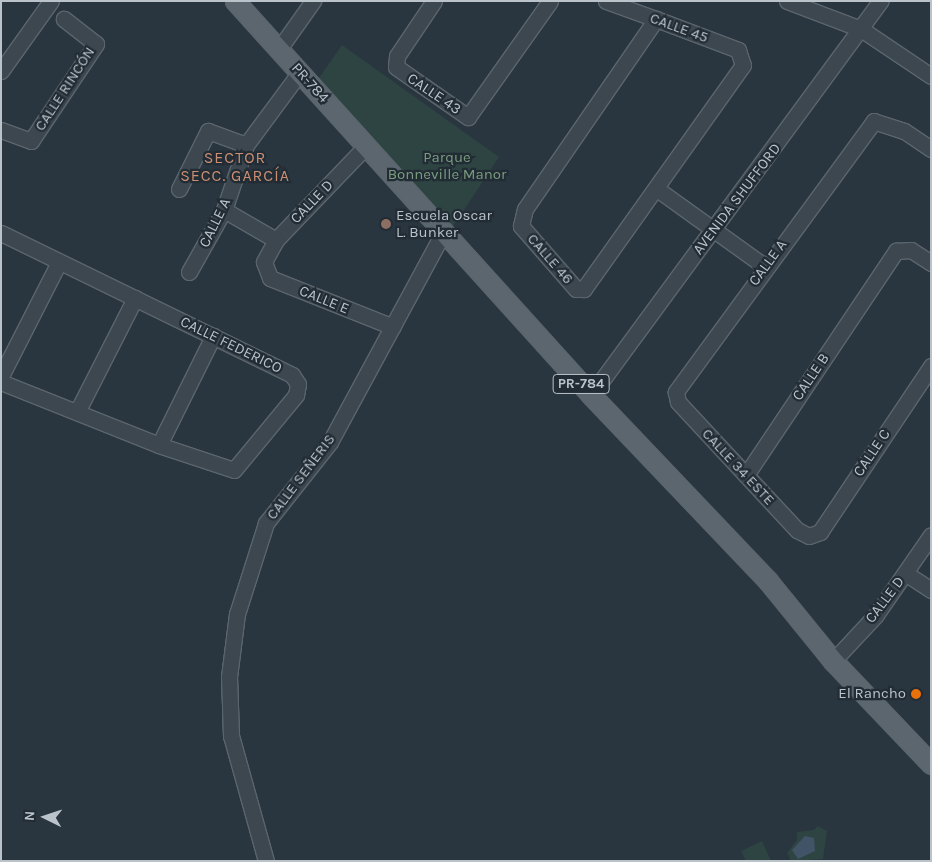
<!DOCTYPE html>
<meta charset="utf-8">
<style>
body{margin:0}
#map{position:relative;width:932px;height:862px;overflow:hidden;background:#29353f;font-family:Karla,sans-serif}
div>[style]{position:absolute}
.green>*{inset:0;background:#2e4442}
.water>*{inset:0;background:#415467}
.roads{filter:drop-shadow(1px 0 #5b656d) drop-shadow(-1px 0 #5b656d) drop-shadow(0 1px #5b656d) drop-shadow(0 -1px #5b656d)}
.minor>*{height:15px;margin:-7.5px;padding:0 7.5px;transform-origin:7.5px;border-radius:7.5px;background:#3d474f}
.major>*{height:19px;margin:-9.5px;padding:0 9.5px;transform-origin:9.5px;border-radius:9.5px;background:#5b666f}
.dots>*{width:14px;height:14px;translate:-50% -50%;box-sizing:border-box;border:2px solid #222c35;border-radius:50%}
span{translate:-50% -50%;white-space:nowrap;text-align:center;line-height:1.15;-webkit-text-stroke:4.5px #222c35;paint-order:stroke}
.shield-label span{padding:1px 4px;background:#222c35;border:1px solid;border-radius:4px;-webkit-text-stroke-width:0}
.shield-label{font-size:14px;color:#bac2ca;font-weight:700}
.street-label{font-size:15px;color:#bac2ca}
.park-label{font-size:15px;color:#7a9d7f}
.poi-label{font-size:15px;color:#bac2ca}
.left{translate:0 -50%;text-align:left}
.right{translate:-100% -50%;text-align:right}
.neighbourhood-label{font-size:16px;color:#cb8f73;letter-spacing:1px}
.frame{position:absolute;inset:0;border:2px solid #bac2ca;pointer-events:none}
.north{position:absolute;left:20px;top:792px;width:50px;height:50px;-webkit-text-stroke:4px #222c35;paint-order:stroke;rotate:274deg;font-size:14px;font-weight:700;line-height:20px;text-align:center;color:#bac2ca}
.north::after{content:'';display:block;margin:auto;width:18px;height:22px;background:#bac2ca;clip-path:polygon(50% 0,100% 100%,50% 72%,0 100%)}
</style>
<div id="map">
<div class="green">
<i style="clip-path:polygon(342px 45px,499px 157px,452px 228px,319px 78px)"></i>
<i style="clip-path:polygon(818px 826px,827px 831px,823px 859px,791px 861px,787px 853px,797px 840px,797px 832px,814px 830px)"></i>
<i style="clip-path:polygon(762px 841px,771px 861px,746px 861px,741px 851px)"></i>
</div>
<div class="water">
<i style="clip-path:polygon(805px 836px,814px 838px,815px 851px,798px 859px,792px 850px)"></i>
</div>
<div class="roads">
<div class="minor">
<i style="left:434px;top:1px;width:66px;rotate:123.9deg"></i>
<i style="left:397px;top:56px;width:11px;rotate:95deg"></i>
<i style="left:396px;top:67px;width:88px;rotate:34.8deg"></i>
<i style="left:468px;top:117px;width:142px;rotate:-54.7deg"></i>
<i style="left:606px;top:1px;width:53px;rotate:19.8deg"></i>
<i style="left:656px;top:19px;width:88px;rotate:20.7deg"></i>
<i style="left:738px;top:50px;width:16px;rotate:72deg"></i>
<i style="left:743px;top:65px;width:275px;rotate:125.4deg"></i>
<i style="left:584px;top:289px;width:8px;rotate:180deg"></i>
<i style="left:576px;top:289px;width:84px;rotate:-131.1deg"></i>
<i style="left:521px;top:226px;width:17px;rotate:-77deg"></i>
<i style="left:525px;top:209px;width:231px;rotate:-55.4deg"></i>
<i style="left:787px;top:1px;width:79px;rotate:20.7deg"></i>
<i style="left:861px;top:29px;width:84px;rotate:33.9deg"></i>
<i style="left:279px;top:49px;width:59px;rotate:-54.7deg"></i>
<i style="left:1px;top:71px;width:86px;rotate:-54.5deg"></i>
<i style="left:1px;top:130px;width:32px;rotate:20deg"></i>
<i style="left:31px;top:141px;width:117px;rotate:-56.2deg"></i>
<i style="left:96px;top:44px;width:41px;rotate:-142deg"></i>
<i style="left:367px;top:145px;width:132px;rotate:133.8deg"></i>
<i style="left:276px;top:240px;width:25px;rotate:119deg"></i>
<i style="left:264px;top:262px;width:17px;rotate:69deg"></i>
<i style="left:270px;top:278px;width:132px;rotate:21.7deg"></i>
<i style="left:931px;top:149px;width:32px;rotate:-146deg"></i>
<i style="left:904px;top:131px;width:32px;rotate:-162deg"></i>
<i style="left:874px;top:121px;width:336px;rotate:126.2deg"></i>
<i style="left:676px;top:392px;width:10px;rotate:79deg"></i>
<i style="left:678px;top:402px;width:175px;rotate:47.1deg"></i>
<i style="left:797px;top:530px;width:13px;rotate:27deg"></i>
<i style="left:809px;top:536px;width:12px;rotate:-20deg"></i>
<i style="left:820px;top:532px;width:200px;rotate:-56.2deg"></i>
<i style="left:179px;top:189px;width:65px;rotate:-63.4deg"></i>
<i style="left:208px;top:131px;width:40px;rotate:20.2deg"></i>
<i style="left:657px;top:189px;width:132px;rotate:35.7deg"></i>
<i style="left:224px;top:210px;width:60px;rotate:30deg"></i>
<i style="left:1px;top:233px;width:324px;rotate:26deg"></i>
<i style="left:292px;top:375px;width:11px;rotate:56deg"></i>
<i style="left:298px;top:384px;width:11px;rotate:100deg"></i>
<i style="left:296px;top:395px;width:97px;rotate:129.6deg"></i>
<i style="left:234px;top:470px;width:79px;rotate:-161.6deg"></i>
<i style="left:159px;top:445px;width:170px;rotate:-158.3deg"></i>
<i style="left:189px;top:272px;width:71px;rotate:-60.6deg"></i>
<i style="left:224px;top:210px;width:69px;rotate:-71.3deg"></i>
<i style="left:246px;top:145px;width:91px;rotate:-53.5deg"></i>
<i style="left:1px;top:376px;width:128px;rotate:-63deg"></i>
<i style="left:591px;top:395px;width:489px;rotate:-53.7deg"></i>
<i style="left:77px;top:412px;width:128px;rotate:-63deg"></i>
<i style="left:159px;top:445px;width:122px;rotate:-63.6deg"></i>
<i style="left:746px;top:475px;width:270px;rotate:-56.2deg"></i>
<i style="left:896px;top:251px;width:15px;rotate:-4deg"></i>
<i style="left:911px;top:250px;width:24px;rotate:33deg"></i>
<i style="left:905px;top:573px;width:31px;rotate:33deg"></i>
<i style="left:833px;top:661px;width:62px;rotate:-47deg"></i>
<i style="left:875px;top:616px;width:98px;rotate:-55.3deg"></i>
<i style="left:266px;top:861px;width:130px;rotate:-105.6deg"></i>
<i style="left:231px;top:736px;width:59px;rotate:-91.9deg"></i>
<i style="left:229px;top:677px;width:64px;rotate:-82.8deg"></i>
<i style="left:237px;top:614px;width:96px;rotate:-72.3deg"></i>
<i style="left:266px;top:523px;width:103px;rotate:-51.7deg"></i>
<i style="left:330px;top:442px;width:240px;rotate:-61.6deg"></i>
</div>
<div class="major">
<i style="left:235px;top:1px;width:531px;rotate:47.9deg"></i>
<i style="left:591px;top:395px;width:257px;rotate:46.4deg"></i>
<i style="left:768px;top:581px;width:103px;rotate:50.9deg"></i>
<i style="left:833px;top:661px;width:142px;rotate:46.4deg"></i>
</div>
</div>
<div class="dots">
<i style="left:386px;top:224px;background:#8d6e63"></i>
<i style="left:916px;top:694px;background:#e8710a"></i>
</div>
<div class="shield-label">
<span style="left:581px;top:384px">PR-784</span>
</div>
<div class="street-label">
<span style="left:679px;top:28px;rotate:20deg">CALLE 45</span>
<span style="left:310px;top:83px;rotate:48deg">PR-784</span>
<span style="left:65px;top:89px;rotate:-57deg">CALLE RINCÓN</span>
<span style="left:434px;top:94px;rotate:34deg">CALLE 43</span>
<span style="left:737px;top:199px;rotate:-53deg">AVENIDA SHUFFORD</span>
<span style="left:312px;top:202px;rotate:-46deg">CALLE D</span>
<span style="left:215px;top:223px;rotate:-64deg">CALLE A</span>
<span style="left:550px;top:259px;rotate:49deg">CALLE 46</span>
<span style="left:768px;top:263px;rotate:-54deg">CALLE A</span>
<span style="left:324px;top:300px;rotate:22deg">CALLE E</span>
<span style="left:231px;top:345px;rotate:26deg">CALLE FEDERICO</span>
<span style="left:811px;top:377px;rotate:-56deg">CALLE B</span>
<span style="left:872px;top:453px;rotate:-56deg">CALLE C</span>
<span style="left:738px;top:467px;rotate:47deg">CALLE 34 ESTE</span>
<span style="left:301px;top:477px;rotate:-53deg">CALLE SEÑERIS</span>
<span style="left:885px;top:600px;rotate:-53deg">CALLE D</span>
</div>
<div class="park-label">
<span style="left:447px;top:166px">Parque<br>Bonneville Manor</span>
</div>
<div class="poi-label">
<span class="left" style="left:396px;top:224px">Escuela Oscar<br>L. Bunker</span>
<span class="right" style="left:906px;top:694px">El Rancho</span>
</div>
<div class="neighbourhood-label">
<span style="left:235px;top:167px">SECTOR<br>SECC. GARCÍA</span>
</div>
<div class="frame"></div>
<div class="north">N</div>
</div>
